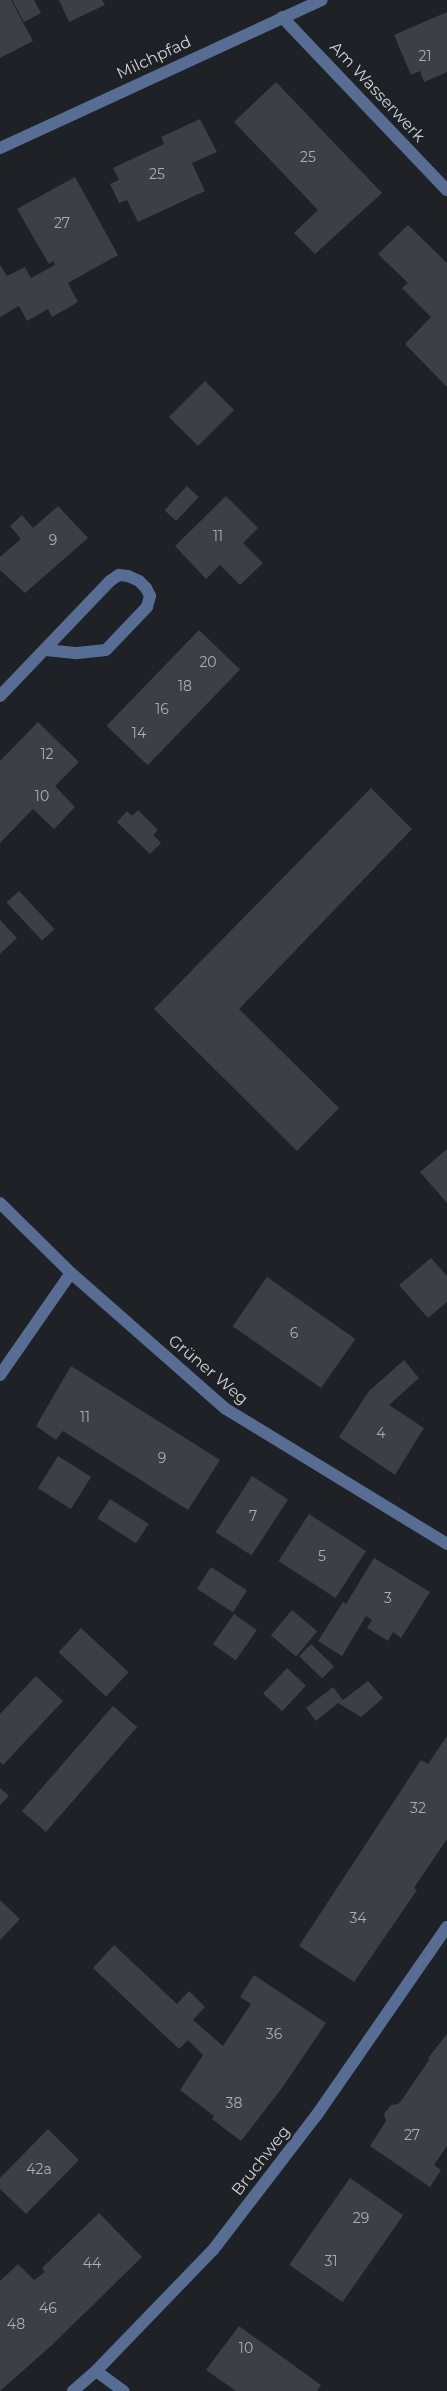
<!DOCTYPE html>
<meta charset="utf-8">
<style>
body{margin:0}
#map{position:relative;width:447px;height:2391px;overflow:hidden;background:#1e2126;font-family:Montserrat,sans-serif}
div>[style]{position:absolute}
.building>*{inset:0;background:#3c3f45;transform-origin:0 0}
.minor>*{height:12px;margin:-6px;padding:0 6px;transform-origin:6px;border-radius:6px;background:#576d93}
span{translate:-50% -50%;white-space:nowrap;text-align:center;line-height:1.15;-webkit-text-stroke:5px #1e2126;paint-order:stroke}
.number-label{font-size:14px;color:#abaeb2}
.number-label span{-webkit-text-stroke-width:0}
.street-label{font-size:16px;color:#d0d3d6}
</style>
<div id="map">
<div class="building">
<i style="clip-path:polygon(0 0,11px 0,33px 41px,0 58px)"></i>
<i style="clip-path:polygon(12px 0,34px 0,41px 13px,24px 22px)"></i>
<i style="clip-path:polygon(59px 0,102px 0,105px 5px,69px 22px)"></i>
<i style="clip-path:polygon(447px 12px,447px 72px,424px 82px,420px 71px,411px 75px,394px 35px)"></i>
<i style="clip-path:polygon(276px 82px,382px 193px,315px 254px,294px 233px,318px 210px,234px 122px)"></i>
<i style="clip-path:polygon(200px 119px,217px 152px,192px 163px,205px 191px,138px 222px,127px 200px,119px 203px,110px 184px,119px 180px,113px 168px,164px 144px,161px 137px)"></i>
<i style="clip-path:polygon(75px 177px,118px 255px,68px 283px,78px 302px,52px 317px,48px 309px,27px 321px,19px 306px,0 317px,0 265px,7px 276px,25px 267px,31px 278px,55px 265px,53px 261px,49px 264px,17px 209px)"></i>
<i style="clip-path:polygon(408px 225px,447px 263px,447px 387px,405px 344px,431px 317px,402px 288px,408px 283px,378px 254px)"></i>
<i style="left:205px;top:381px;width:41px;height:51px;rotate:45deg"></i>
<i style="left:187px;top:486px;width:16px;height:33px;rotate:43deg"></i>
<i style="clip-path:polygon(226px 496px,258px 528px,243px 543px,263px 563px,240px 585px,220px 565px,206px 579px,175px 546px)"></i>
<i style="clip-path:polygon(58px 506px,88px 538px,25px 593px,0 570px,0 557px,21px 539px,10px 526px,22px 515px,33px 528px)"></i>
<i style="left:199px;top:630px;width:57px;height:133px;rotate:44deg"></i>
<i style="clip-path:polygon(38px 722px,79px 762px,55px 786px,75px 807px,54px 829px,33px 809px,0 843px,0 761px)"></i>
<i style="clip-path:polygon(371px 788px,412px 829px,239px 1009px,339px 1108px,297px 1151px,154px 1009px)"></i>
<i style="clip-path:polygon(138px 810px,158px 830px,153px 835px,161px 843px,150px 854px,117px 822px,127px 811px,132px 816px)"></i>
<i style="left:19px;top:891px;width:52px;height:17px;rotate:47deg"></i>
<i style="clip-path:polygon(0 920px,17px 938px,0 954px)"></i>
<i style="clip-path:polygon(447px 1149px,447px 1203px,420px 1172px)"></i>
<i style="clip-path:polygon(431px 1258px,447px 1276px,447px 1302px,428px 1318px,399px 1285px)"></i>
<i style="left:267px;top:1277px;width:108px;height:60px;rotate:35deg"></i>
<i style="clip-path:polygon(404px 1360px,419px 1378px,389px 1405px,424px 1428px,395px 1475px,339px 1437px,369px 1391px)"></i>
<i style="clip-path:polygon(71px 1366px,220px 1460px,188px 1510px,63px 1431px,56px 1440px,36px 1426px)"></i>
<i style="left:58px;top:1456px;width:39px;height:38px;rotate:32deg"></i>
<i style="left:252px;top:1476px;width:43px;height:67px;rotate:33deg"></i>
<i style="left:110px;top:1499px;width:46px;height:23px;rotate:33deg"></i>
<i style="left:309px;top:1514px;width:68px;height:56px;rotate:33deg"></i>
<i style="clip-path:polygon(374px 1558px,430px 1592px,401px 1638px,393px 1632px,388px 1641px,367px 1628px,372px 1620px,366px 1616px,342px 1656px,318px 1641px,343px 1602px,346px 1604px)"></i>
<i style="left:211px;top:1567px;width:43px;height:26px;rotate:33deg"></i>
<i style="left:292px;top:1610px;width:33px;height:33px;rotate:40deg"></i>
<i style="left:234px;top:1614px;width:28px;height:37px;rotate:35deg"></i>
<i style="left:81px;top:1628px;width:65px;height:33px;rotate:43deg"></i>
<i style="left:311px;top:1644px;width:32px;height:17px;rotate:44deg"></i>
<i style="left:287px;top:1668px;width:26px;height:35px;rotate:43deg"></i>
<i style="clip-path:polygon(36px 1676px,63px 1701px,3px 1765px,0 1762px,0 1714px)"></i>
<i style="clip-path:polygon(368px 1681px,383px 1698px,361px 1717px,338px 1703px,316px 1721px,306px 1708px,333px 1687px,343px 1700px)"></i>
<i style="left:113px;top:1706px;width:32px;height:139px;rotate:41deg"></i>
<i style="clip-path:polygon(447px 1736px,447px 1839px,414px 1888px,417px 1890px,354px 1982px,299px 1946px,421px 1760px,428px 1764px)"></i>
<i style="clip-path:polygon(0 1788px,9px 1796px,0 1805px)"></i>
<i style="clip-path:polygon(0 1900px,20px 1919px,0 1940px)"></i>
<i style="clip-path:polygon(114px 1945px,177px 2004px,189px 1991px,205px 2007px,193px 2020px,223px 2046px,251px 2004px,240px 1997px,254px 1975px,326px 2023px,282px 2088px,241px 2141px,212px 2119px,214px 2116px,180px 2090px,203px 2055px,188px 2040px,179px 2049px,93px 1968px)"></i>
<i style="clip-path:polygon(447px 2034px,447px 2146px,434px 2165px,441px 2170px,430px 2187px,370px 2146px,386px 2121px,384px 2114px,391px 2105px,398px 2104px,401px 2101px,429px 2060px,428px 2058px)"></i>
<i style="clip-path:polygon(48px 2129px,79px 2160px,26px 2214px,0 2189px,0 2178px)"></i>
<i style="left:350px;top:2178px;width:65px;height:106px;rotate:35deg"></i>
<i style="clip-path:polygon(99px 2213px,142px 2257px,52px 2345px,0 2391px,0 2281px,18px 2264px,34px 2280px,45px 2272px,42px 2268px)"></i>
<i style="clip-path:polygon(239px 2326px,321px 2385px,317px 2391px,236px 2391px,206px 2370px)"></i>
</div>
<div class="minor">
<i style="left:282px;top:17px;width:239px;rotate:46.4deg"></i>
<i style="left:0;top:148px;width:354px;rotate:-24.7deg"></i>
<i style="left:0;top:696px;width:159px;rotate:-46.3deg"></i>
<i style="left:110px;top:581px;width:11px;rotate:-34deg"></i>
<i style="left:119px;top:575px;width:9px;rotate:6deg"></i>
<i style="left:128px;top:576px;width:12px;rotate:24deg"></i>
<i style="left:139px;top:581px;width:10px;rotate:45deg"></i>
<i style="left:146px;top:588px;width:9px;rotate:63deg"></i>
<i style="left:150px;top:596px;width:11px;rotate:105deg"></i>
<i style="left:147px;top:607px;width:59px;rotate:133.6deg"></i>
<i style="left:106px;top:650px;width:31px;rotate:174deg"></i>
<i style="left:75px;top:653px;width:29px;rotate:-174deg"></i>
<i style="left:0;top:1203px;width:100px;rotate:44.6deg"></i>
<i style="left:71px;top:1273px;width:206px;rotate:41.3deg"></i>
<i style="left:226px;top:1409px;width:259px;rotate:31.4deg"></i>
<i style="left:0;top:1375px;width:124px;rotate:-55.2deg"></i>
<i style="left:96px;top:2371px;width:34px;rotate:36deg"></i>
<i style="left:73px;top:2391px;width:30px;rotate:-41deg"></i>
<i style="left:96px;top:2371px;width:168px;rotate:-46deg"></i>
<i style="left:213px;top:2250px;width:169px;rotate:-52.5deg"></i>
<i style="left:316px;top:2116px;width:230px;rotate:-55.3deg"></i>
</div>
<div class="number-label">
<span style="left:425px;top:56px">21</span>
<span style="left:308px;top:157px">25</span>
<span style="left:157px;top:174px">25</span>
<span style="left:62px;top:223px">27</span>
<span style="left:218px;top:536px">11</span>
<span style="left:53px;top:540px">9</span>
<span style="left:208px;top:662px">20</span>
<span style="left:185px;top:686px">18</span>
<span style="left:162px;top:709px">16</span>
<span style="left:139px;top:733px">14</span>
<span style="left:47px;top:754px">12</span>
<span style="left:42px;top:796px">10</span>
<span style="left:294px;top:1333px">6</span>
<span style="left:85px;top:1417px">11</span>
<span style="left:381px;top:1433px">4</span>
<span style="left:162px;top:1458px">9</span>
<span style="left:253px;top:1516px">7</span>
<span style="left:322px;top:1556px">5</span>
<span style="left:388px;top:1598px">3</span>
<span style="left:418px;top:1808px">32</span>
<span style="left:358px;top:1918px">34</span>
<span style="left:274px;top:2034px">36</span>
<span style="left:234px;top:2103px">38</span>
<span style="left:412px;top:2135px">27</span>
<span style="left:39px;top:2169px">42a</span>
<span style="left:361px;top:2218px">29</span>
<span style="left:331px;top:2261px">31</span>
<span style="left:92px;top:2263px">44</span>
<span style="left:48px;top:2308px">46</span>
<span style="left:16px;top:2324px">48</span>
<span style="left:246px;top:2348px">10</span>
</div>
<div class="street-label">
<span style="left:154px;top:58px;rotate:-25deg">Milchpfad</span>
<span style="left:377px;top:92px;rotate:47deg">Am Wasserwerk</span>
<span style="left:208px;top:1370px;rotate:40deg">Grüner Weg</span>
<span style="left:261px;top:2161px;rotate:-52deg">Bruchweg</span>
</div>
</div>
